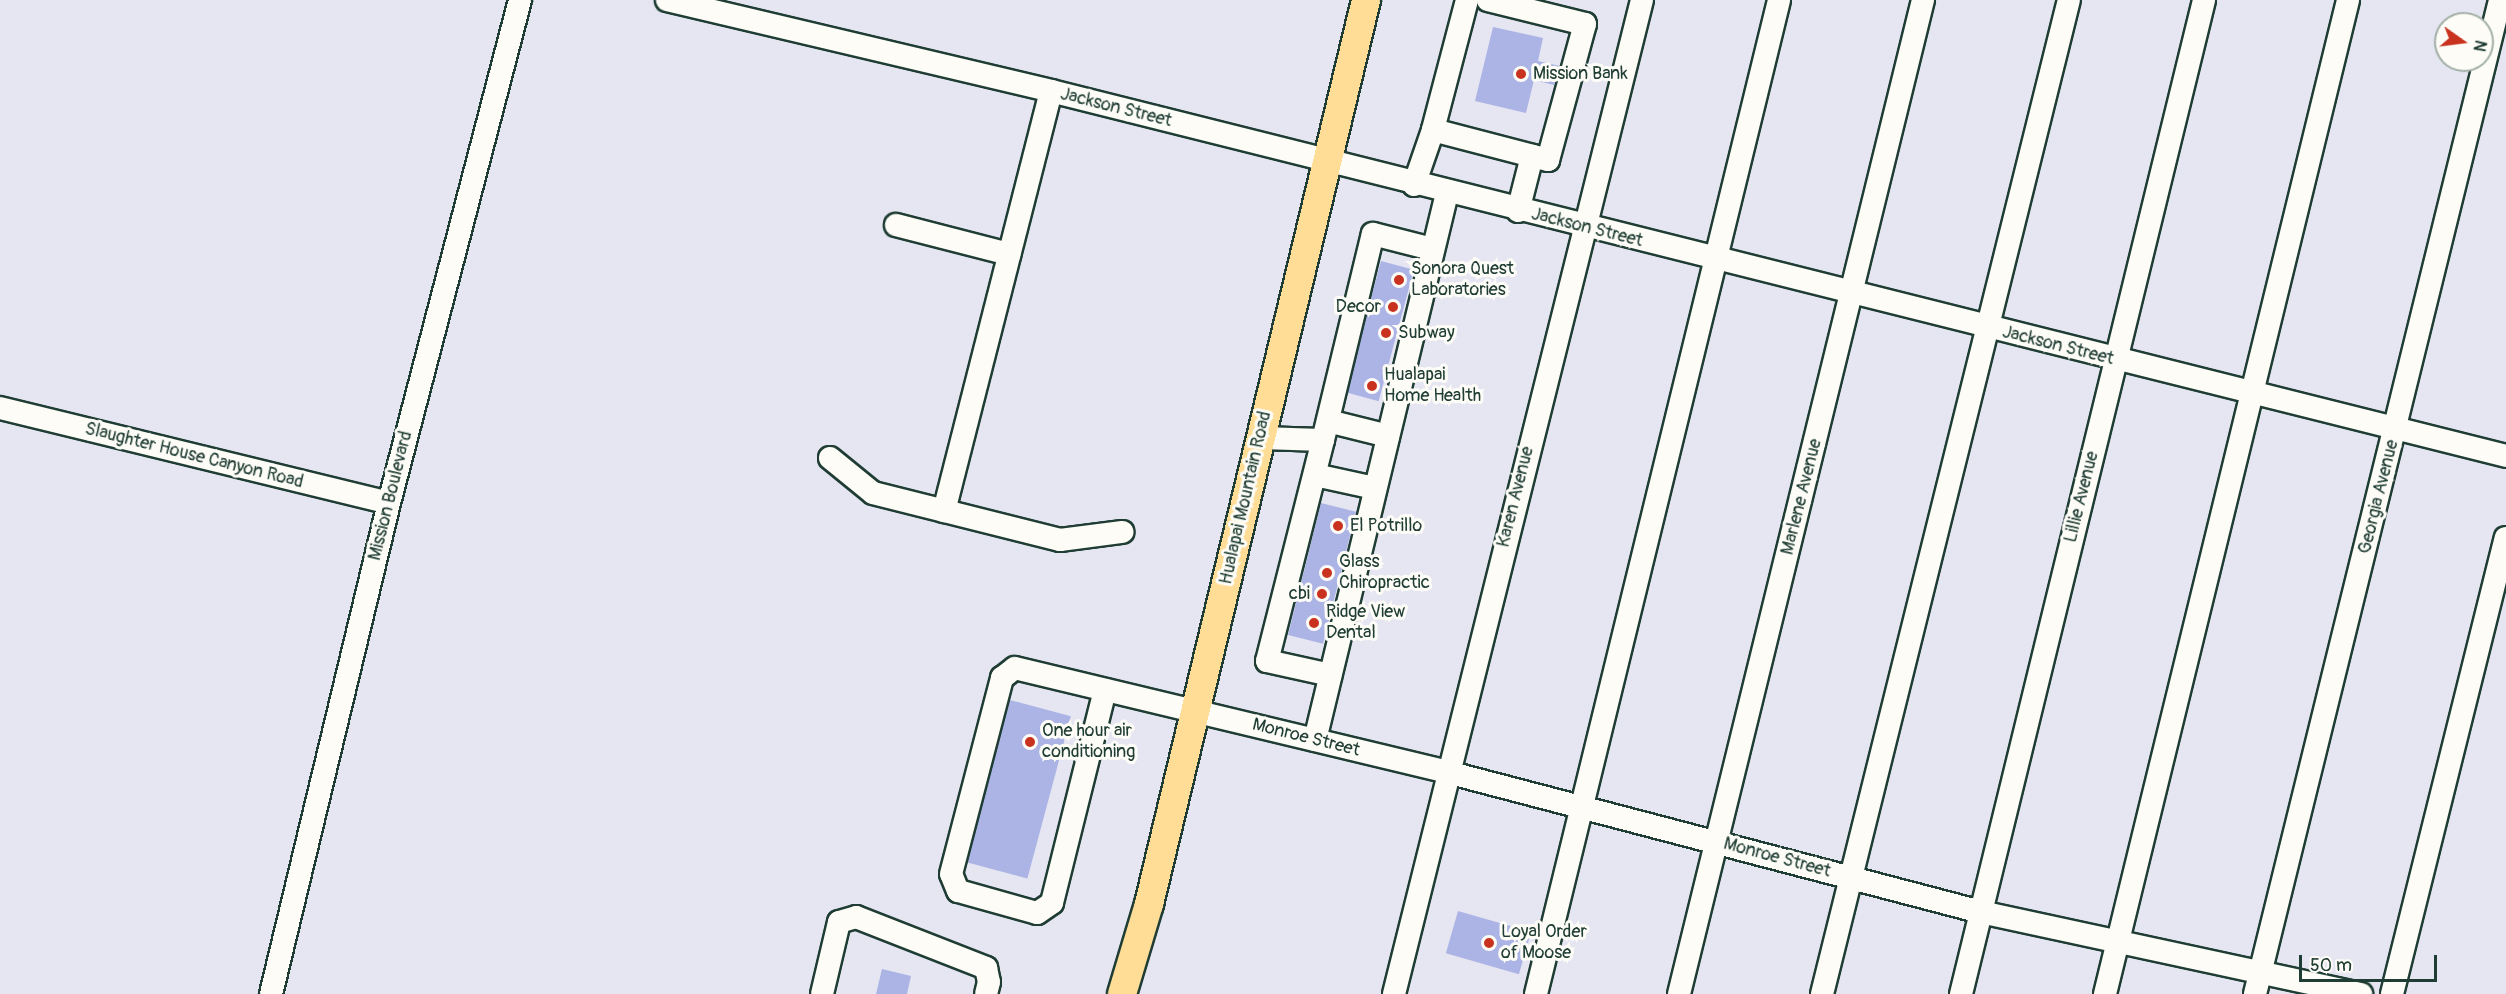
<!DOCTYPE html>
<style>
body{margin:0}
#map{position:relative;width:2506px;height:994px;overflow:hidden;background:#e5e6f2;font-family:Pangolin,sans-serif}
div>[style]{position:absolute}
.building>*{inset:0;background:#acb4e5;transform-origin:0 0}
.roads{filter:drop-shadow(2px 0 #1f3d34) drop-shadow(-2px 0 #1f3d34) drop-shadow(0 2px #1f3d34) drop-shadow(0 -2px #1f3d34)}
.minor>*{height:22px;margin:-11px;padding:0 11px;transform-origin:11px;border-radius:11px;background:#fdfcf7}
.major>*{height:28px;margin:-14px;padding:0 14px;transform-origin:14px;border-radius:14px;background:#ffdd96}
.dots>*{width:16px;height:16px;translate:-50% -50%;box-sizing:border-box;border:3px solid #fdfcf7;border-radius:50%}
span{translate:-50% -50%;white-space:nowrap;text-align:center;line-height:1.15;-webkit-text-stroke:6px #fdfcf7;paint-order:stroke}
.poi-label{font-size:18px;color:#1f3d34}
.left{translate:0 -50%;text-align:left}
.right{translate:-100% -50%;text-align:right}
.street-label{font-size:18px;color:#1f3d34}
.north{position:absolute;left:2434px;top:12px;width:60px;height:60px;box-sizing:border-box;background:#fdfcf7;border:2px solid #a4b0a9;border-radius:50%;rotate:104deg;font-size:16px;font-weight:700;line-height:24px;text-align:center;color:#1f3d34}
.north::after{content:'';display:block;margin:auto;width:21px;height:27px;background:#c8321e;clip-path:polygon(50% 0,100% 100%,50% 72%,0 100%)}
.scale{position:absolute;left:2299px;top:955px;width:138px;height:27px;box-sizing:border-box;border:3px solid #1f3d34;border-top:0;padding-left:8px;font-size:18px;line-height:21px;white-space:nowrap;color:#1f3d34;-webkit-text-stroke:4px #fdfcf7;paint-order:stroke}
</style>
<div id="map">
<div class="building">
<i style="clip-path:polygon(1493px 27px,1543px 38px,1538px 61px,1560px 66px,1554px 85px,1534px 80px,1526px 113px,1475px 101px)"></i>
<i style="left:1381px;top:261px;width:34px;height:136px;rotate:15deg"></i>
<i style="left:1321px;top:503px;width:36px;height:136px;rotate:14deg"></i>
<i style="left:1010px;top:700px;width:63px;height:168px;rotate:15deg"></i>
<i style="left:1458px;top:911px;width:76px;height:44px;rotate:16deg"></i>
<i style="clip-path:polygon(882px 969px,911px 976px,907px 994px,876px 994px)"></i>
</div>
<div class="roads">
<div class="minor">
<i style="left:667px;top:0;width:395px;rotate:13.3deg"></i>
<i style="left:1051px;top:91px;width:1500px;rotate:14.08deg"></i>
<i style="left:1467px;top:0;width:134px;rotate:104.7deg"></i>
<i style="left:1433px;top:130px;width:119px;rotate:14.6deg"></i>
<i style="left:1548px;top:160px;width:141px;rotate:-74.8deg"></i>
<i style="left:1585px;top:24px;width:100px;rotate:-166.1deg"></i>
<i style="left:1414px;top:185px;width:58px;rotate:-70.9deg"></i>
<i style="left:1518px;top:211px;width:57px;rotate:-75.7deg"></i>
<i style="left:896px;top:225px;width:117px;rotate:14.4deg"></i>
<i style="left:0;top:408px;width:400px;rotate:13.7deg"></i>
<i style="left:1328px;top:421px;width:62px;rotate:14deg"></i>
<i style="left:1260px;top:438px;width:63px;rotate:1.8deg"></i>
<i style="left:1323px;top:440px;width:212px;rotate:-76.4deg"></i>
<i style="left:1373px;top:234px;width:61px;rotate:14.3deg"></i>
<i style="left:1323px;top:440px;width:228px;rotate:104.2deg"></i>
<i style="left:1267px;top:661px;width:65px;rotate:12.5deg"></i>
<i style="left:830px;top:458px;width:55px;rotate:39.1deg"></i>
<i style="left:873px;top:493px;width:193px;rotate:14.1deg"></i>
<i style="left:1060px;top:540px;width:63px;rotate:-7.4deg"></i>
<i style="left:1315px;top:475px;width:61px;rotate:12.2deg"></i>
<i style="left:944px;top:511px;width:433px;rotate:-75.7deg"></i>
<i style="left:1105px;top:690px;width:219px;rotate:104deg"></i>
<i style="left:1052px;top:903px;width:18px;rotate:146deg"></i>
<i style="left:1037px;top:913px;width:82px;rotate:-164.4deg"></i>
<i style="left:958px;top:891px;width:18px;rotate:-112deg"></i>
<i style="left:951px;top:874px;width:203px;rotate:-75.4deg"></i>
<i style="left:1002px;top:678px;width:16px;rotate:-38deg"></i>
<i style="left:1015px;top:668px;width:444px;rotate:13.5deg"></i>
<i style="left:1447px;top:772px;width:552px;rotate:14.69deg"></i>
<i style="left:1981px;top:912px;width:389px;rotate:12.2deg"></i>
<i style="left:1315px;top:740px;width:563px;rotate:-76.43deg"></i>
<i style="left:271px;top:994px;width:505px;rotate:-76.49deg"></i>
<i style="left:389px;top:503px;width:520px;rotate:-75.4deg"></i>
<i style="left:822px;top:994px;width:74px;rotate:-76.7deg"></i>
<i style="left:839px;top:922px;width:18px;rotate:-16deg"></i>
<i style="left:856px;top:917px;width:140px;rotate:21.4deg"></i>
<i style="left:986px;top:968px;width:14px;rotate:78deg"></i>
<i style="left:989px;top:982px;width:12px;rotate:104deg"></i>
<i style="left:1394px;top:994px;width:1024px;rotate:-75.99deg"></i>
<i style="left:1536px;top:994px;width:1023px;rotate:-76.26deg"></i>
<i style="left:1679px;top:994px;width:1024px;rotate:-76.21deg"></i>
<i style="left:1822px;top:994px;width:1024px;rotate:-76.05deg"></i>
<i style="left:1961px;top:994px;width:1023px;rotate:-76.26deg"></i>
<i style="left:2105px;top:994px;width:1023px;rotate:-76.26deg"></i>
<i style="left:2255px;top:994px;width:1024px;rotate:-76.15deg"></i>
<i style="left:2392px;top:994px;width:470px;rotate:-76deg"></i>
</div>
<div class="major">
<i style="left:1122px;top:994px;width:94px;rotate:-73.3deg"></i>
<i style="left:1149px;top:904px;width:930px;rotate:-76.5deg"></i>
</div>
</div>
<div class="dots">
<i style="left:1521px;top:74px;background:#c8321e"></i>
<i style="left:1399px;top:280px;background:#c8321e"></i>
<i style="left:1393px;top:307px;background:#c8321e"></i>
<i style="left:1386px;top:333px;background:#c8321e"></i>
<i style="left:1372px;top:386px;background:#c8321e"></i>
<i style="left:1338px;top:526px;background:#c8321e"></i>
<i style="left:1327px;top:573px;background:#c8321e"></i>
<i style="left:1322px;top:594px;background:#c8321e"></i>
<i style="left:1314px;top:623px;background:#c8321e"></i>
<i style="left:1030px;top:742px;background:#c8321e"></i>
<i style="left:1489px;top:943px;background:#c8321e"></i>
</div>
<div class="poi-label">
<span class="left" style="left:1533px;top:74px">Mission Bank</span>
<span class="left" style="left:1411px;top:280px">Sonora Quest<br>Laboratories</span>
<span class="right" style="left:1381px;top:307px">Decor</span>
<span class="left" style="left:1398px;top:333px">Subway</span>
<span class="left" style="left:1384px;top:386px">Hualapai<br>Home Health</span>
<span class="left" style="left:1350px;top:526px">El Potrillo</span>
<span class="left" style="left:1339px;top:573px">Glass<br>Chiropractic</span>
<span class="right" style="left:1310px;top:594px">cbi</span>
<span class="left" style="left:1326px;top:623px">Ridge View<br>Dental</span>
<span class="left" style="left:1042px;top:742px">One hour air<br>conditioning</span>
<span class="left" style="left:1501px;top:943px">Loyal Order<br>of Moose</span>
</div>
<div class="street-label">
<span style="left:1116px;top:108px;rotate:14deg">Jackson Street</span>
<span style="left:1587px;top:228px;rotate:14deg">Jackson Street</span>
<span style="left:2058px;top:346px;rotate:14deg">Jackson Street</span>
<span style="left:194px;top:456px;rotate:14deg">Slaughter House Canyon Road</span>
<span style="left:391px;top:496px;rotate:-76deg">Mission Boulevard</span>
<span style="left:1516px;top:497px;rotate:-76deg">Karen Avenue</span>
<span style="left:1802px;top:497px;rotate:-76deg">Marlene Avenue</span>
<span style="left:2082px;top:497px;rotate:-76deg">Lillie Avenue</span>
<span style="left:2379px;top:497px;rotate:-76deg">Georgia Avenue</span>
<span style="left:1246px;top:498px;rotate:-77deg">Hualapai Mountain Road</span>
<span style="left:1306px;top:738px;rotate:14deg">Monroe Street</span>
<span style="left:1777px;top:858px;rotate:15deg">Monroe Street</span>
</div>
<div class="north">N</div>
<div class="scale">50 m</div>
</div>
